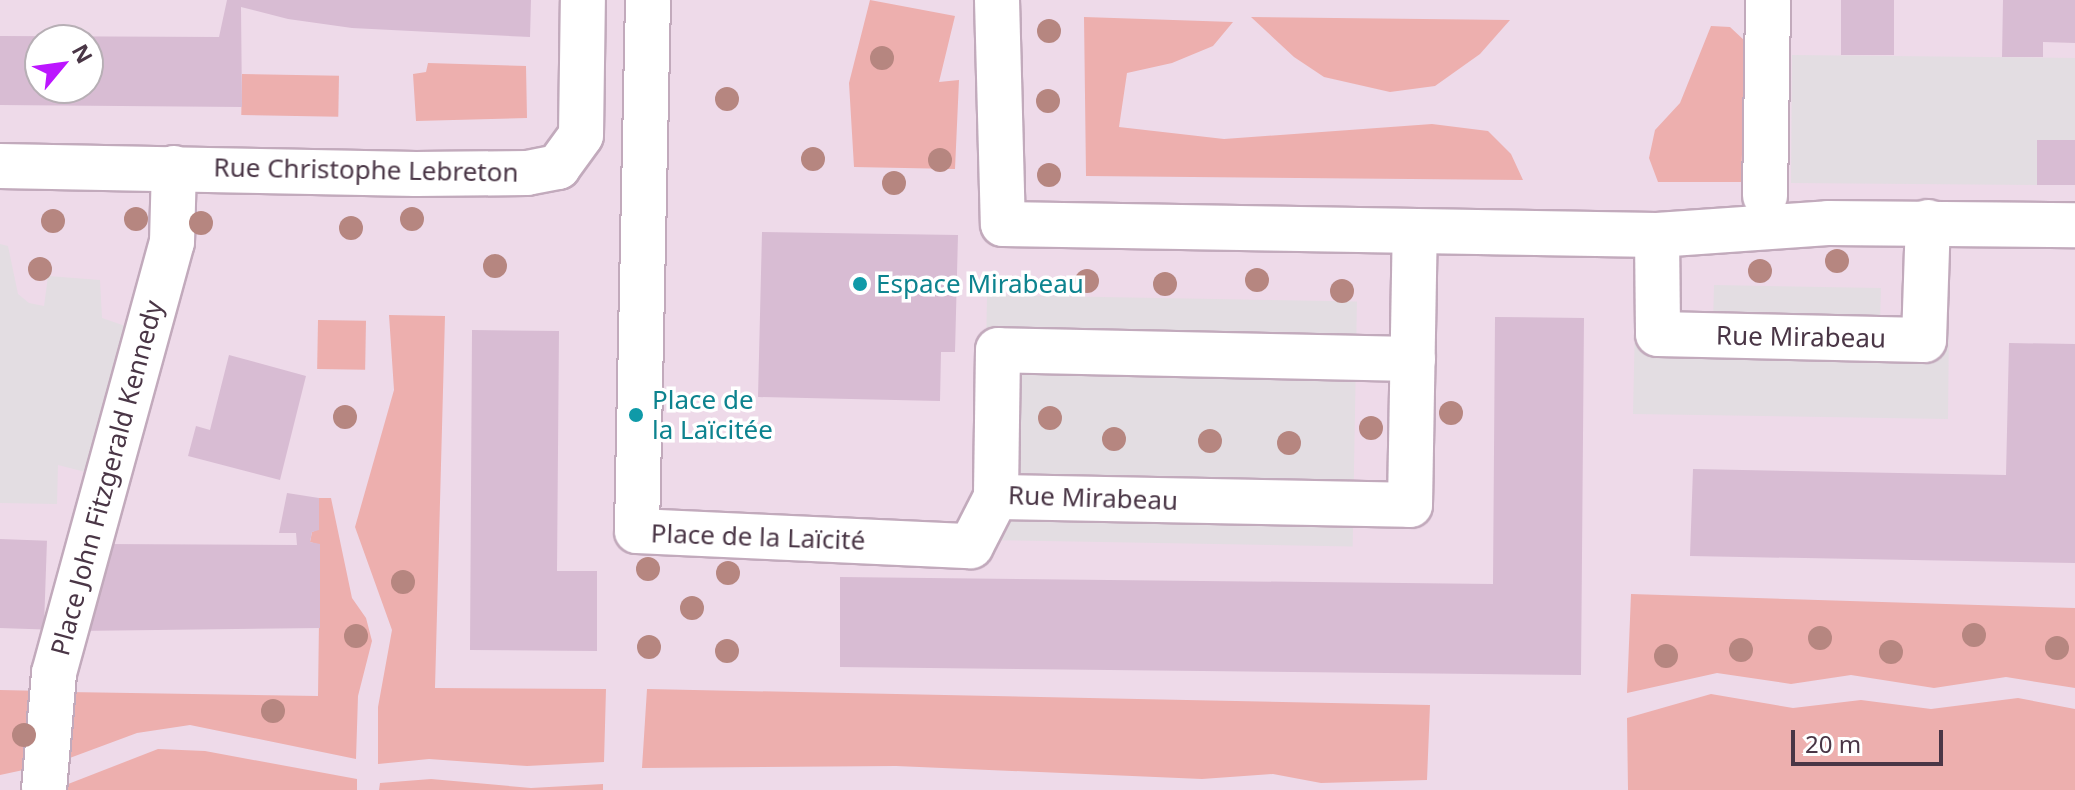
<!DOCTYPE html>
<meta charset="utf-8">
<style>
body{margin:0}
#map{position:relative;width:2075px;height:790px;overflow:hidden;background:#f5e8f2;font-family:"Noto Sans",sans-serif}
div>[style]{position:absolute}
.residential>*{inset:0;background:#eedae9}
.green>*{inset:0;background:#edafae;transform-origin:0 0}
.parking>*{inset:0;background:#e3dde2;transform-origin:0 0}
.building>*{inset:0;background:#d8bcd3;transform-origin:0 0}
.roads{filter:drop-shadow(2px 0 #c2aabc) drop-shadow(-2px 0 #c2aabc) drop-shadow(0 2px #c2aabc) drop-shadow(0 -2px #c2aabc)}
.minor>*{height:44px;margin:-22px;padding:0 22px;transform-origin:22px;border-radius:22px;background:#fff}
.trees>*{width:24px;height:24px;margin:-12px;border-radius:50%;background:#b68680}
.dots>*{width:22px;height:22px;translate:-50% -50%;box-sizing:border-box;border:4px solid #fff;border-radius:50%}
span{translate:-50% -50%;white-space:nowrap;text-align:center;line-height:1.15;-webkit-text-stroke:7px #fff;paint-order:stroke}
.street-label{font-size:26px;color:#4a3646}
.culture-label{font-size:26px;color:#0d838f}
.left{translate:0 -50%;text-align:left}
.north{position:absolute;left:24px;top:24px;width:80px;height:80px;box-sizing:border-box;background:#fff;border:2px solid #b7afb5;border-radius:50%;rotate:61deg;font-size:22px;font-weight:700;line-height:32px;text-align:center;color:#4a3646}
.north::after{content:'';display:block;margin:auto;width:28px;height:36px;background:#bc16ff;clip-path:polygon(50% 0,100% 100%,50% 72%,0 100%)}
.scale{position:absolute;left:1791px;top:730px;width:152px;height:36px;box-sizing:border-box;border:4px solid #4a3646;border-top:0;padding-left:10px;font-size:24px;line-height:28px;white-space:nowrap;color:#4a3646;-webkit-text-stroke:6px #fff;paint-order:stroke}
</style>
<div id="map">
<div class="residential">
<i style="clip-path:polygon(evenodd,0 0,2075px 0,2075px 790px,0 790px,0 0,40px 40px,88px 40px,88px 88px,40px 88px,40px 40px)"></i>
</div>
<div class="green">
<i style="clip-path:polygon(870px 0,955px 16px,939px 82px,959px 80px,955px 169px,854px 167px,849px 83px)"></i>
<i style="clip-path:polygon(1084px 17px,1233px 22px,1213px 46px,1172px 63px,1127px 73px,1119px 127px,1224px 139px,1432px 124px,1488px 131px,1511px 154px,1523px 180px,1086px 176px)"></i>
<i style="clip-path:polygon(1251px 17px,1510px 20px,1480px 54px,1435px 86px,1390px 92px,1324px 77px,1294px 57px)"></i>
<i style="clip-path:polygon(1711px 26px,1730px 27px,1746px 42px,1741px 182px,1658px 182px,1649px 158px,1655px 130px,1680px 103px)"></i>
<i style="clip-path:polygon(428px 63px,526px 66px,527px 118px,416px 121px,413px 74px,426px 72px)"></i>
<i style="left:242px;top:74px;width:97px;height:41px;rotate:1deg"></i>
<i style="clip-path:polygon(389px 315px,445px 316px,435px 688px,606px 689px,604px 762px,527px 766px,429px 759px,378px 764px,378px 707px,392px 630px,355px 527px,394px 390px)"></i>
<i style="left:318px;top:320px;width:48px;height:49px;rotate:1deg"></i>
<i style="clip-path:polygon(319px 498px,331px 498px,352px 598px,366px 618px,372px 641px,358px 696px,356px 759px,190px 725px,137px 733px,67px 759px,68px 692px,318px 696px,320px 545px,310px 542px,312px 532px,319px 529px)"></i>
<i style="clip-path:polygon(1631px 594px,2075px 608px,2075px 688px,2006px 677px,1934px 688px,1851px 675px,1791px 684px,1717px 673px,1627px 693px)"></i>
<i style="clip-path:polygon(647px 689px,1430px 705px,1427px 780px,1321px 783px,1273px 774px,1202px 779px,896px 766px,642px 768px)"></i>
<i style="clip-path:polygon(0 690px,46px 691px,42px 766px,0 775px)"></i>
<i style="clip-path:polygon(1711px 694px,1793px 708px,1861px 700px,1931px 709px,2018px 698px,2075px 709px,2075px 790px,1628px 790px,1627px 718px)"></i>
<i style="clip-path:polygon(158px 749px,205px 751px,357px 779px,357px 790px,64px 790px,63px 786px)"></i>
<i style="clip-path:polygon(431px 779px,531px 788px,603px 784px,603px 790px,379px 790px,380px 783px)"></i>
</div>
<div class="parking">
<i style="clip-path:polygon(1792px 55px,2075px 58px,2075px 140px,2037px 141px,2037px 185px,1791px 183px)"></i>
<i style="clip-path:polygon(0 244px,8px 246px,18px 294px,29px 303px,44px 306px,48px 276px,100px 280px,102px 318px,131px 328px,101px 476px,58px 465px,57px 504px,0 503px)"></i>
<i style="clip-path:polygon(1714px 285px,1881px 288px,1880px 322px,1949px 323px,1948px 419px,1633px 414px,1635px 323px,1713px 324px)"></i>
<i style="left:987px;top:295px;width:370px;height:245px;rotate:1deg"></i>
</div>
<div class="building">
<i style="clip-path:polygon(evenodd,227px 0,531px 0,530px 37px,352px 28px,288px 19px,241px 7px,242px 107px,0 105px,0 36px,219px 37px,227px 0,40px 40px,88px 40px,88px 88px,40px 88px,40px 40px)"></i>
<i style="left:1841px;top:0;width:53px;height:55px"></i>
<i style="clip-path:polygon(2003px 0,2075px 0,2075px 43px,2043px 42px,2043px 57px,2002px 57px)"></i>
<i style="left:2037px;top:140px;width:38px;height:45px"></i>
<i style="clip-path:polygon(762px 232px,958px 235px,955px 352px,941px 352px,940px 401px,758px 397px)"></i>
<i style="clip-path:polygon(1495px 317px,1584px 318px,1581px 675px,840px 667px,840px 577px,1493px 584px)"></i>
<i style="clip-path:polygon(472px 330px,559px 331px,557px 571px,597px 571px,597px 651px,470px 650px)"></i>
<i style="clip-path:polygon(2009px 343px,2075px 344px,2075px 563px,1690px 556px,1693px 469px,2006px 475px)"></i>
<i style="clip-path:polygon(229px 355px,306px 376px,280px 480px,188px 456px,196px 426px,210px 430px)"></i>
<i style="clip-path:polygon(287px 493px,319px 498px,319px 530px,312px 532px,310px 542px,320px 544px,320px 628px,76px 631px,102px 544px,297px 545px,296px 533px,279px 533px)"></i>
<i style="left:0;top:539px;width:47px;height:89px;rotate:2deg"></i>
</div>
<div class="roads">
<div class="minor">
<i style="left:648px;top:0;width:531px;rotate:91.19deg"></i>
<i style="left:637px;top:531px;width:334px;rotate:2.6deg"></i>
<i style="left:971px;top:546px;width:55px;rotate:-63deg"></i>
<i style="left:997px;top:0;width:224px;rotate:88.5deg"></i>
<i style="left:1003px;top:224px;width:654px;rotate:0.96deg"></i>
<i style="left:1657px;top:235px;width:171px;rotate:-4deg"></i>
<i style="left:1828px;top:223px;width:247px;rotate:0.5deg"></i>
<i style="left:0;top:166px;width:416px;rotate:1.1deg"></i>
<i style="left:416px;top:174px;width:111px;rotate:-0.5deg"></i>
<i style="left:527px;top:173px;width:32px;rotate:-11deg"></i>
<i style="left:558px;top:167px;width:39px;rotate:-54deg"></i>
<i style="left:581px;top:135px;width:135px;rotate:-89.2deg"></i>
<i style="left:1765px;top:196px;width:196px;rotate:-89.1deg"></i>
<i style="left:1657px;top:235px;width:99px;rotate:89.4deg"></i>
<i style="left:1658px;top:334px;width:266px;rotate:1.3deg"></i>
<i style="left:1924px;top:340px;width:118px;rotate:-88.1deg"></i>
<i style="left:1413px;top:359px;width:415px;rotate:-178.8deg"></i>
<i style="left:998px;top:350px;width:147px;rotate:90.8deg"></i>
<i style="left:996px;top:497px;width:414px;rotate:1.1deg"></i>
<i style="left:1410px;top:505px;width:274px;rotate:-89deg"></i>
<i style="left:44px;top:790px;width:117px;rotate:-85.1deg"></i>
<i style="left:54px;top:673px;width:447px;rotate:-74.7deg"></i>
<i style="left:172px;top:242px;width:74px;rotate:-88.5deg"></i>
</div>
</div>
<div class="trees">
<i style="left:1049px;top:31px"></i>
<i style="left:882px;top:58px"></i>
<i style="left:727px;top:99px"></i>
<i style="left:1048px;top:101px"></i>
<i style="left:813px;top:159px"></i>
<i style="left:940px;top:160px"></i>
<i style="left:1049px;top:175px"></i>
<i style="left:894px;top:183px"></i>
<i style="left:136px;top:219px"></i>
<i style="left:412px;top:219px"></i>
<i style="left:53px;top:221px"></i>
<i style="left:201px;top:223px"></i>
<i style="left:351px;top:228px"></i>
<i style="left:1837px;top:261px"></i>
<i style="left:495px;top:266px"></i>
<i style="left:40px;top:269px"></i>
<i style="left:1760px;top:271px"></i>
<i style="left:1257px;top:280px"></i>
<i style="left:1087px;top:281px"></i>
<i style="left:1165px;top:284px"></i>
<i style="left:1342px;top:291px"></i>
<i style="left:1451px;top:413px"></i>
<i style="left:345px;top:417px"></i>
<i style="left:1050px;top:418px"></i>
<i style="left:1371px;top:428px"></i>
<i style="left:1114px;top:439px"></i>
<i style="left:1210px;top:441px"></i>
<i style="left:1289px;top:443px"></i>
<i style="left:648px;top:569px"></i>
<i style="left:728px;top:573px"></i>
<i style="left:403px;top:582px"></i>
<i style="left:692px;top:608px"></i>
<i style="left:1974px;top:635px"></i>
<i style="left:356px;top:636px"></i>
<i style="left:1820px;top:638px"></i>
<i style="left:649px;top:647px"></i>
<i style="left:2057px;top:648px"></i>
<i style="left:1741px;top:650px"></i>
<i style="left:727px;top:651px"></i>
<i style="left:1891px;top:652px"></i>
<i style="left:1666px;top:656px"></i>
<i style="left:273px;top:711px"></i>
<i style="left:24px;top:735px"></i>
</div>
<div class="dots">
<i style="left:860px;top:284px;background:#0f9aa8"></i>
<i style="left:636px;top:415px;background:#0f9aa8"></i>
</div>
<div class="street-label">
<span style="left:366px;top:170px;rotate:1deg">Rue Christophe Lebreton</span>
<span style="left:1801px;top:337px;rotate:1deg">Rue Mirabeau</span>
<span style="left:107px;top:478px;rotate:-75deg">Place John Fitzgerald Kennedy</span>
<span style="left:1093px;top:498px;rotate:2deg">Rue Mirabeau</span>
<span style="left:758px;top:537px;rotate:2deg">Place de la Laïcité</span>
</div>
<div class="culture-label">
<span class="left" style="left:876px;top:284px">Espace Mirabeau</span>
<span class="left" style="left:652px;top:415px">Place de<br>la Laïcitée</span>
</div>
<div class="north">N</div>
<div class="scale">20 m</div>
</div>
